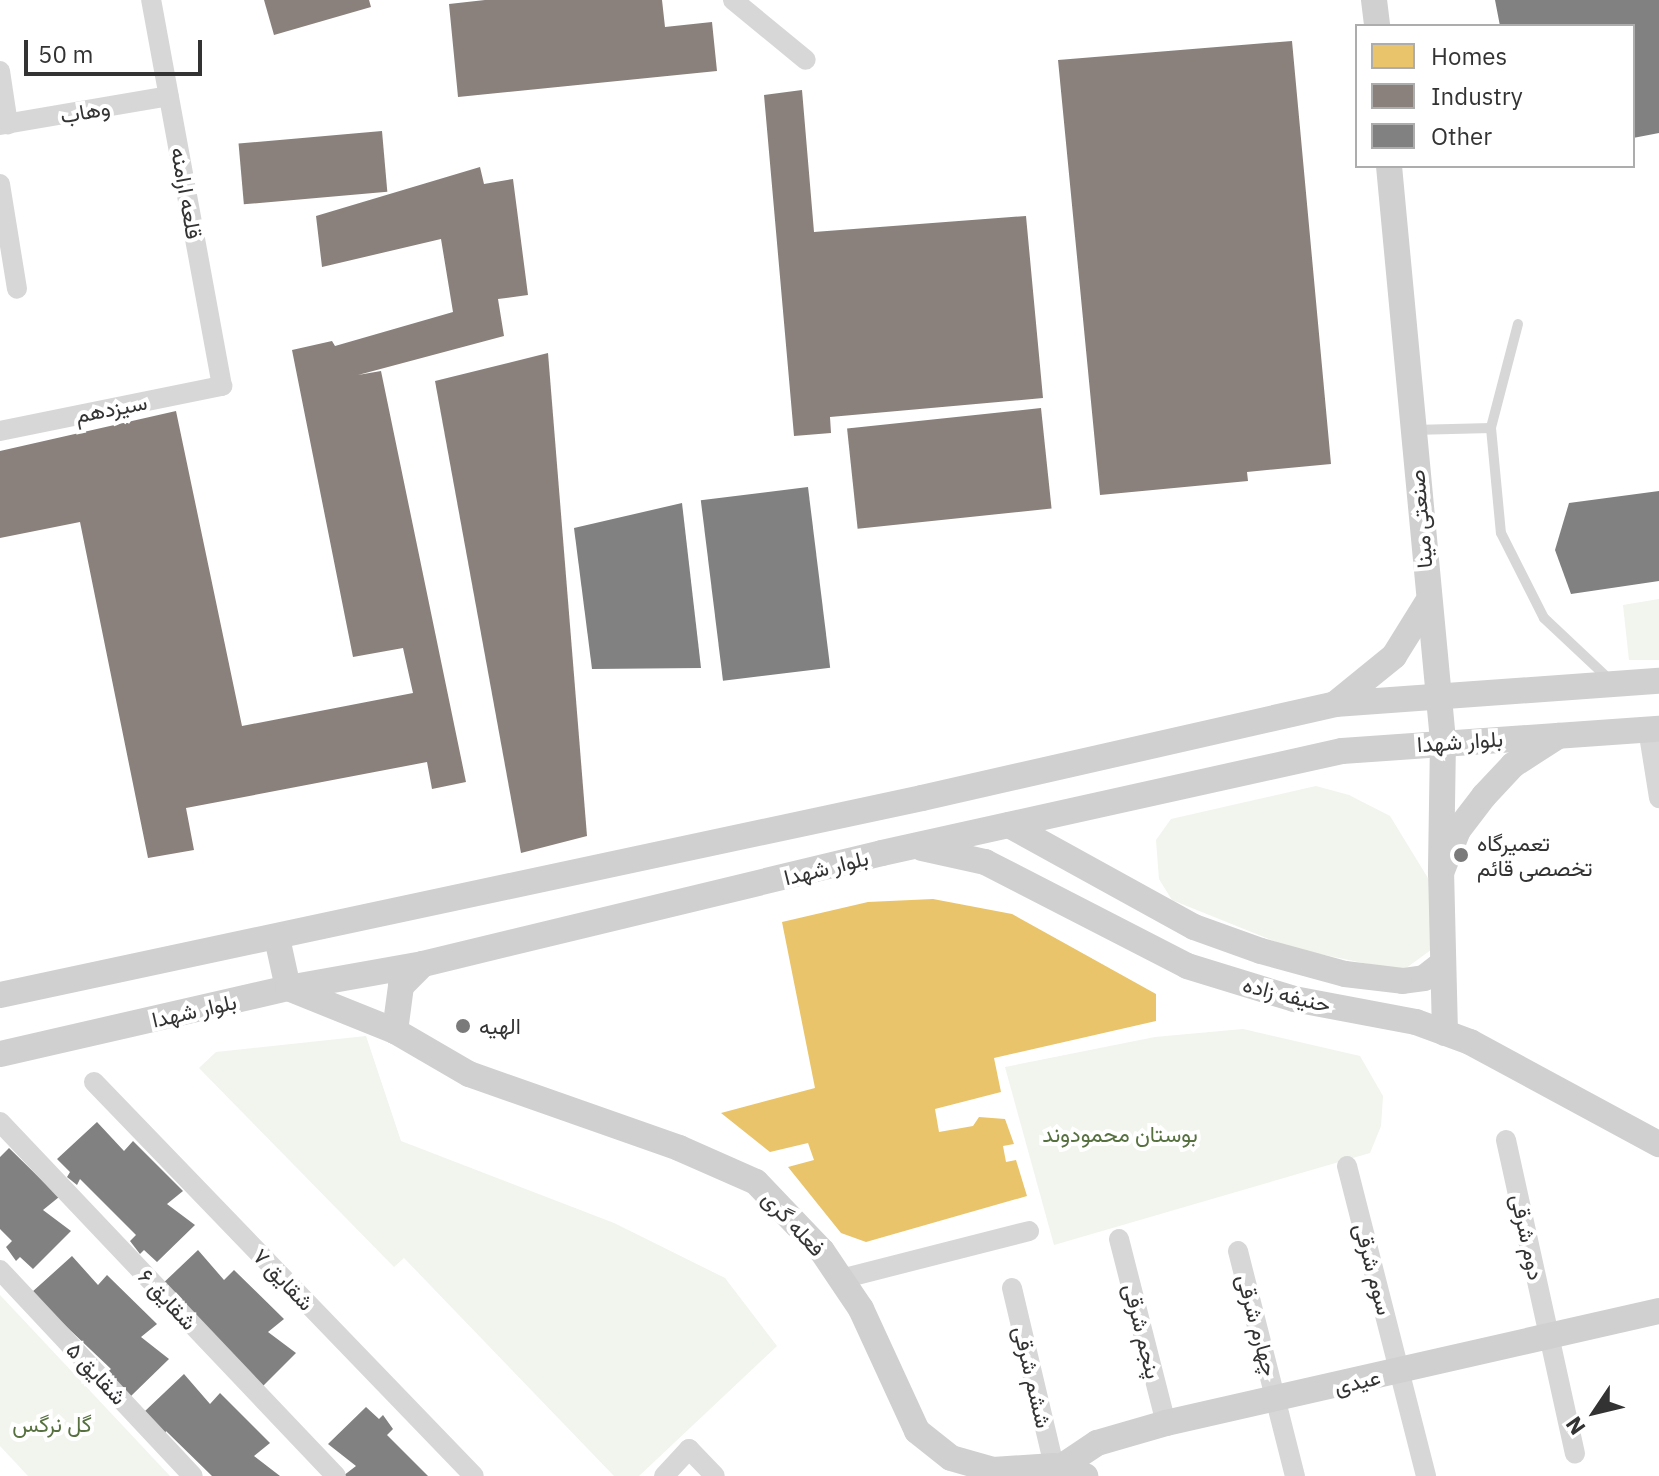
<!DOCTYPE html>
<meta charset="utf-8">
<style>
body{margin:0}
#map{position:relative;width:1659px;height:1476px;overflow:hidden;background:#fff;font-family:"IBM Plex Sans",Vazirmatn,sans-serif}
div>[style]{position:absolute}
.green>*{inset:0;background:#f1f5ed}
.homes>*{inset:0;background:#e9c46a}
.industry>*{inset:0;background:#8a817c;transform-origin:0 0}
.building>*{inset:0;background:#818181;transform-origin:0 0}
.lane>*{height:10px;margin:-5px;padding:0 5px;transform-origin:5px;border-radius:5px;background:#d7d7d7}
.street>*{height:20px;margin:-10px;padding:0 10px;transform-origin:10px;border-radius:10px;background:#d7d7d7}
.secondary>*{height:26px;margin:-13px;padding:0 13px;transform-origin:13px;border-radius:13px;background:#d0d0d0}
.dots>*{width:22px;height:22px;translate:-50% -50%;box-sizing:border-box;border:4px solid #fff;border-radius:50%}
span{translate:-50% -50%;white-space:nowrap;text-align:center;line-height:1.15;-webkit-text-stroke:8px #fff;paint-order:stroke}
.street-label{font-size:22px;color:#333}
.poi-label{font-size:22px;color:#333}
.left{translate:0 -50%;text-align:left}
.park-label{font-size:22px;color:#56703f}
.legend{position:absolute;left:1355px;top:24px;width:280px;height:144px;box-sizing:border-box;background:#fff;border:2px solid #adadad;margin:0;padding:10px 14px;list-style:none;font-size:24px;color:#333}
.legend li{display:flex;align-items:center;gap:16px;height:40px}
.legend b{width:40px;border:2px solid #adadad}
.north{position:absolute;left:1555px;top:1372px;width:80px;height:80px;-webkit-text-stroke:6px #fff;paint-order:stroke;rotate:235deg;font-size:22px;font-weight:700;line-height:32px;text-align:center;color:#333}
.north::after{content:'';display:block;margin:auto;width:28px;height:36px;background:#333;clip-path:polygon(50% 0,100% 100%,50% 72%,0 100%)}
.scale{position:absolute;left:24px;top:40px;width:178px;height:36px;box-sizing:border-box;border:4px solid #333;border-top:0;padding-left:10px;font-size:24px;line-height:28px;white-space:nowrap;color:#333;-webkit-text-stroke:6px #fff;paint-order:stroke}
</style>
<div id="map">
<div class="green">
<i style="clip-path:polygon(1659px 599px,1659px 660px,1629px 660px,1623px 605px)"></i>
<i style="clip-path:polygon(1316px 786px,1349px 795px,1390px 816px,1431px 883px,1435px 947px,1402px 971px,1291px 948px,1172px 900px,1159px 879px,1156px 840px,1171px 819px)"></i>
<i style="clip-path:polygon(1243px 1029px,1360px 1056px,1383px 1096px,1381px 1126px,1370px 1153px,1054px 1245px,1005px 1067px,1155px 1037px)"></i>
<i style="clip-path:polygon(366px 1036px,401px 1141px,614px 1223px,725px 1278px,777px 1346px,639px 1476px,614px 1476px,404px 1258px,394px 1267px,199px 1068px,216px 1052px)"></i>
<i style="clip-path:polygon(0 1295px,170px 1476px,28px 1476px,0 1446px)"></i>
</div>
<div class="homes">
<i style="clip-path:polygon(933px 899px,1012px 914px,1156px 994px,1156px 1021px,994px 1058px,1001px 1092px,935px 1109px,939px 1132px,973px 1126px,979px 1117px,1005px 1119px,1014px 1144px,1003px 1146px,1006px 1162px,1016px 1160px,1027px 1196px,866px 1242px,841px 1233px,788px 1167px,814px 1160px,808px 1143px,770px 1152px,721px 1113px,815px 1088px,782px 922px,868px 902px)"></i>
</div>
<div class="industry">
<i style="clip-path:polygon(264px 0,369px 0,371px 7px,274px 35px)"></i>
<i style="clip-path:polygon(485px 0,662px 0,665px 27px,712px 22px,717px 71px,458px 97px,449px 4px)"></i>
<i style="clip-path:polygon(1292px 41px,1331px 464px,1247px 472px,1248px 481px,1100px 495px,1058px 60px)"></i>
<i style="clip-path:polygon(802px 90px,814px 232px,1026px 216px,1043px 398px,830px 417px,831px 433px,794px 436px,764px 95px)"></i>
<i style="left:382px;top:131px;width:61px;height:144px;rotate:85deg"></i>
<i style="clip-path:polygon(480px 167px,484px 184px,513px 179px,528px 295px,498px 299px,504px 336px,358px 375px,381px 371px,466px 782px,432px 789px,427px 762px,186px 808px,194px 850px,148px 858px,80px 522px,0 538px,0 451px,176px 411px,242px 726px,413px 693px,403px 648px,353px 657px,292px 350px,332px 341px,335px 346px,453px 312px,441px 239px,322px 267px,316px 216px)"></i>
<i style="clip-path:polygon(548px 353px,587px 836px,521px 853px,435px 381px)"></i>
<i style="left:1041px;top:408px;width:101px;height:195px;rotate:84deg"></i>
</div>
<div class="building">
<i style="clip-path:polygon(1495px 0,1659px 0,1659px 133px,1633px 138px,1633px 26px,1500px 26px)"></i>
<i style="left:808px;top:487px;width:182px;height:108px;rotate:83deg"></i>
<i style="clip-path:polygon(1659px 491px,1659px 581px,1571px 594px,1555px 550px,1569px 503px)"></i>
<i style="clip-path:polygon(682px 503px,701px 668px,592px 669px,574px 528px)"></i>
<i style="clip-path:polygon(97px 1122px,124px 1151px,133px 1141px,183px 1191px,167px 1204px,195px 1225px,157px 1262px,144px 1250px,140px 1254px,130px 1241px,136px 1235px,80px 1179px,77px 1185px,67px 1177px,70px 1172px,57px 1159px)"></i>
<i style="clip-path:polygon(9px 1148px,59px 1197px,43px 1210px,71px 1231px,33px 1269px,20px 1257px,16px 1261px,6px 1247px,12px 1241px,0 1229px,0 1157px)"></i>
<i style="clip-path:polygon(198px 1250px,224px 1280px,234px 1270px,284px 1319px,268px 1332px,296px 1353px,258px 1391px,158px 1288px)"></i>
<i style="clip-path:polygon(72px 1256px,98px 1285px,107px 1275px,157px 1324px,141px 1337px,169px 1359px,131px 1396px,104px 1375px,111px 1369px,31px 1293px)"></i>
<i style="clip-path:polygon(184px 1374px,210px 1404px,220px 1393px,270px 1443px,254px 1456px,280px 1476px,212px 1476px,166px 1431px,164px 1437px,144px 1412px)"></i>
<i style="clip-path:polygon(366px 1407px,379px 1419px,383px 1415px,393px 1429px,387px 1435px,428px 1476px,343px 1476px,356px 1466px,328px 1444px)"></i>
</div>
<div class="lane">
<i style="left:1518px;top:324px;width:107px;rotate:104.6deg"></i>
<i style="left:1491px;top:428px;width:105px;rotate:84.6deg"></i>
<i style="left:1501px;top:533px;width:95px;rotate:63.2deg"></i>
<i style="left:1544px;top:618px;width:91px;rotate:43.2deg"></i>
<i style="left:1413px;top:430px;width:78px;rotate:-1.5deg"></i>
</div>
<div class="street">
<i style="left:733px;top:0;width:94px;rotate:39.4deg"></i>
<i style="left:0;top:71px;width:54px;rotate:81.4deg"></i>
<i style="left:0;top:125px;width:171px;rotate:-9.7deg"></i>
<i style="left:0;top:184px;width:106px;rotate:80.8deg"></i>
<i style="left:0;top:431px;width:227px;rotate:-11.5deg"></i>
<i style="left:222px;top:386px;width:392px;rotate:-100.4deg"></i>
<i style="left:1648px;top:729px;width:70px;rotate:80.9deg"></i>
<i style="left:94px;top:1082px;width:547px;rotate:46.04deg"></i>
<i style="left:0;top:1122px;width:488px;rotate:46.5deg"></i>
<i style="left:1506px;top:1140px;width:321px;rotate:77.6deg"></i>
<i style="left:1347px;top:1166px;width:320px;rotate:75.7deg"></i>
<i style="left:1119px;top:1239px;width:190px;rotate:75.7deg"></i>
<i style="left:1238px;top:1251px;width:232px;rotate:75.8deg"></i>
<i style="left:0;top:1270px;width:282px;rotate:46.9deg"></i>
<i style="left:841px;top:1279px;width:194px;rotate:-14.3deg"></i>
<i style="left:1012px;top:1288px;width:183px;rotate:76.7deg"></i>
<i style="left:664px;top:1476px;width:37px;rotate:-47deg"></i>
<i style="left:689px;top:1449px;width:37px;rotate:46deg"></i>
</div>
<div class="secondary">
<i style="left:1374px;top:0;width:26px;rotate:83deg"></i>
<i style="left:1389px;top:166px;width:578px;rotate:84.63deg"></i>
<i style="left:1443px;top:741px;width:132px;rotate:90.9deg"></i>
<i style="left:1335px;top:704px;width:76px;rotate:-39.1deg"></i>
<i style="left:1394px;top:656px;width:62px;rotate:-58.1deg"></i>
<i style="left:1009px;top:825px;width:211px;rotate:28.9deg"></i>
<i style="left:1194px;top:927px;width:71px;rotate:19.7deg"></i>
<i style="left:1261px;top:951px;width:87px;rotate:15.3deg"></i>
<i style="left:1345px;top:974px;width:58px;rotate:6.9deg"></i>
<i style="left:1403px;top:981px;width:21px;rotate:-8deg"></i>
<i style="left:1424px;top:978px;width:24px;rotate:-38deg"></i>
<i style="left:922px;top:848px;width:65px;rotate:12.5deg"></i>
<i style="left:985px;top:862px;width:227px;rotate:27.2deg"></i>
<i style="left:1187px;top:966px;width:112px;rotate:17.1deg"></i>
<i style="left:1294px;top:999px;width:124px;rotate:10.7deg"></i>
<i style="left:1416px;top:1022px;width:58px;rotate:20.3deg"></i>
<i style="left:1470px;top:1042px;width:215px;rotate:28.4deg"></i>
<i style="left:277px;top:938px;width:51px;rotate:77.6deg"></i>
<i style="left:288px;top:988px;width:115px;rotate:21.9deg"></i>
<i style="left:395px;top:1031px;width:86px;rotate:30.2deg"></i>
<i style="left:469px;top:1074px;width:223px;rotate:19.4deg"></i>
<i style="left:679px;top:1148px;width:84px;rotate:23.8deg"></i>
<i style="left:756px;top:1182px;width:95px;rotate:46.3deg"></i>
<i style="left:822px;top:1251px;width:70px;rotate:56.1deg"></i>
<i style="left:861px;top:1309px;width:134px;rotate:65.3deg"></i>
<i style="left:917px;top:1431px;width:43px;rotate:38.5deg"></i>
<i style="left:951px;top:1458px;width:44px;rotate:15.9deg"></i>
<i style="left:993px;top:1470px;width:61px;rotate:-3.8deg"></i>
<i style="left:1054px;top:1466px;width:33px;rotate:18deg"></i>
<i style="left:0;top:995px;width:943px;rotate:-12.06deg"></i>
<i style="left:922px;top:798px;width:424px;rotate:-12.8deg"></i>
<i style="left:1335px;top:704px;width:325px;rotate:-4.1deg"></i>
<i style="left:395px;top:1031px;width:45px;rotate:-82.4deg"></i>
<i style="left:401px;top:986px;width:31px;rotate:-45deg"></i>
<i style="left:1445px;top:1033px;width:160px;rotate:-91.4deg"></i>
<i style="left:1441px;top:873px;width:46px;rotate:-68.4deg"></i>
<i style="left:1458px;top:830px;width:43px;rotate:-52.6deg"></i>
<i style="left:1484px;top:796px;width:42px;rotate:-46.9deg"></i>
<i style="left:1513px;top:765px;width:54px;rotate:-32.8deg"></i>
<i style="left:0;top:1054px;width:295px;rotate:-12.9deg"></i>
<i style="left:288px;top:988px;width:137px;rotate:-10.1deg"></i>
<i style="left:423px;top:964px;width:472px;rotate:-13.6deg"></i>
<i style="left:882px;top:853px;width:471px;rotate:-12.5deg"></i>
<i style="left:1342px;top:751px;width:318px;rotate:-4deg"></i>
<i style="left:1061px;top:1467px;width:43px;rotate:-33.7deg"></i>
<i style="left:1097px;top:1443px;width:72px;rotate:-16.2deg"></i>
<i style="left:1166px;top:1423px;width:506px;rotate:-12.8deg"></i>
</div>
<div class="dots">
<i style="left:1461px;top:855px;background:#7a7a7a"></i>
<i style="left:463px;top:1026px;background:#7a7a7a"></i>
</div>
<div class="street-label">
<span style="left:85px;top:111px;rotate:-10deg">وهاب</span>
<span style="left:187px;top:193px;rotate:80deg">قلعه ارامنه</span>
<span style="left:111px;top:408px;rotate:-11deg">سیزدهم</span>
<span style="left:1420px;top:519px;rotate:-95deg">صنعتی مینا</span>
<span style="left:1460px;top:741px;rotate:-4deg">بلوار شهدا</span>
<span style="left:826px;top:867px;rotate:-14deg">بلوار شهدا</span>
<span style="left:1287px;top:994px;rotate:14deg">حنیفه زاده</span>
<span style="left:194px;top:1010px;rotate:-13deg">بلوار شهدا</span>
<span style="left:794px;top:1223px;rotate:47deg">فعله گری</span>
<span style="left:1528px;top:1237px;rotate:78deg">دوم شرقی</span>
<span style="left:1374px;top:1269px;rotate:75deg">سوم شرقی</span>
<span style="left:284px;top:1279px;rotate:46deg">شقایق ۷</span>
<span style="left:168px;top:1299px;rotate:47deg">شقایق ۶</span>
<span style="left:1258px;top:1325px;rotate:75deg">چهارم شرقی</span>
<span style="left:1143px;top:1331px;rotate:76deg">پنجم شرقی</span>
<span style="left:97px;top:1373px;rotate:47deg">شقایق ۵</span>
<span style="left:1033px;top:1377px;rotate:77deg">ششم شرقی</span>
<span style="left:1357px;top:1381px;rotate:-13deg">عیدی</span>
</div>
<div class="poi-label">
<span class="left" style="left:1477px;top:855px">تعمیرگاه<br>تخصصی قائم</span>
<span class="left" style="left:479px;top:1026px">الهیه</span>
</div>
<div class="park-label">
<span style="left:1120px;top:1134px">بوستان محمودوند</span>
<span style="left:52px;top:1424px">گل نرگس</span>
</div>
<ul class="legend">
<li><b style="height:22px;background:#e9c46a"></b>Homes</li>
<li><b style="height:22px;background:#8a817c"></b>Industry</li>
<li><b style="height:22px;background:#818181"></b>Other</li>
</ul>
<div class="north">N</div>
<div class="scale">50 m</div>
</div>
